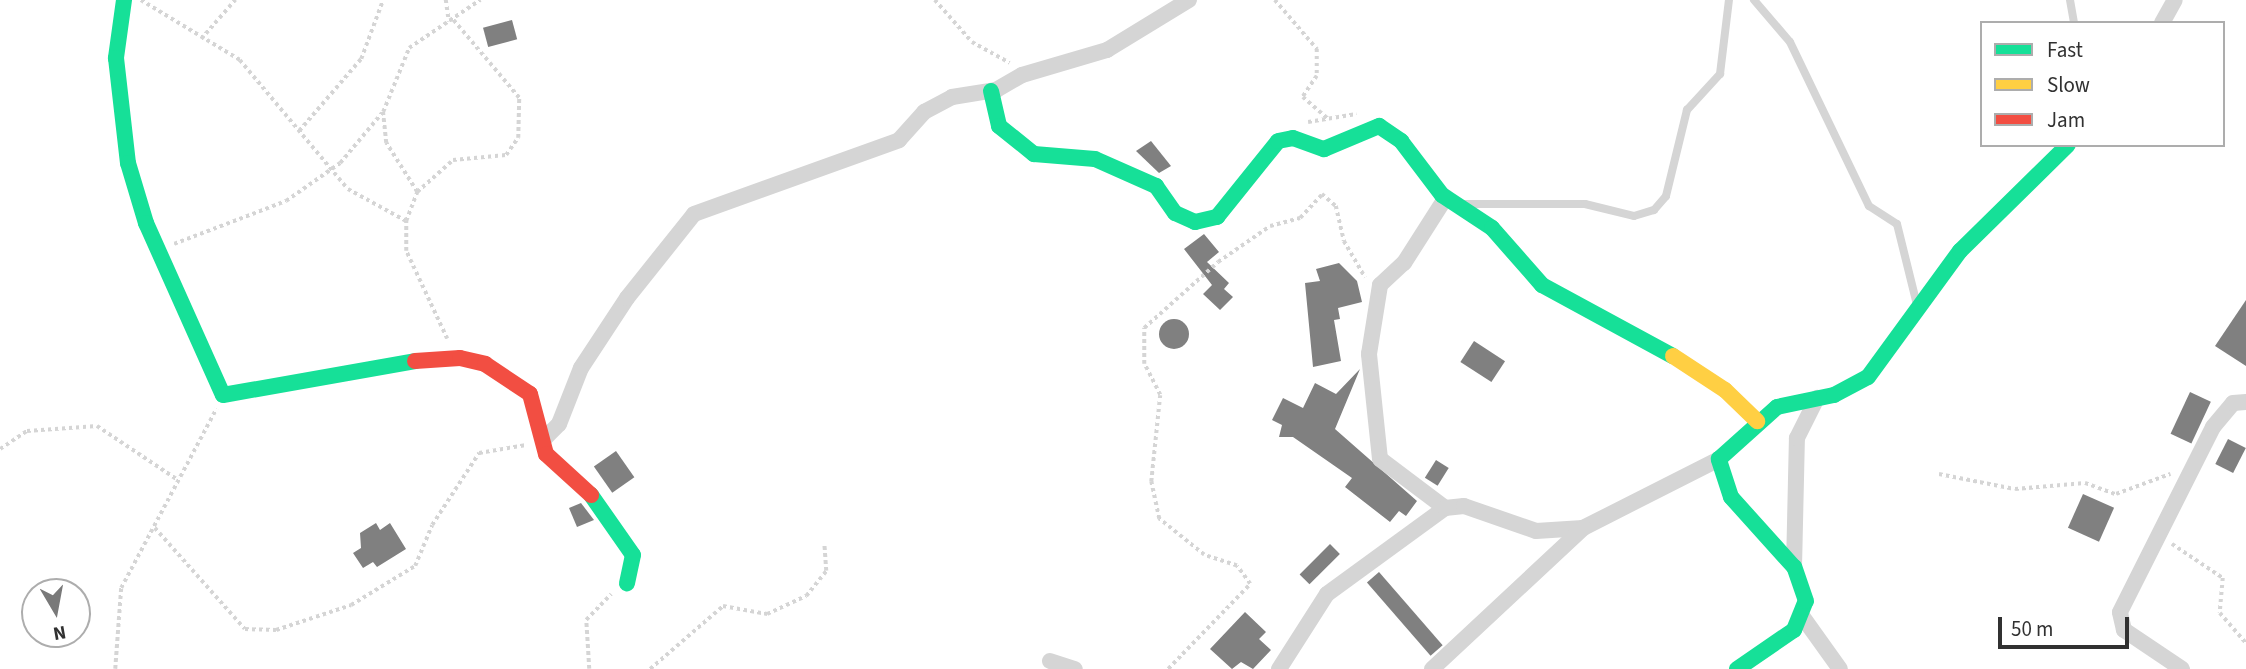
<!DOCTYPE html>
<style>
body{margin:0}
#map{position:relative;width:2246px;height:669px;overflow:hidden;background:#fff;font-family:"Source Sans 3",sans-serif}
div>[style]{position:absolute}
.building>*{inset:0;background:#808080;transform-origin:0 0}
.round{border-radius:50%}
.path>*{height:3.5px;margin-top:-1.75px;transform-origin:0;background:repeating-linear-gradient(90deg,#d5d5d5 0 3.5px,transparent 0 7px)}
.lane>*{height:8px;margin:-4px;padding:0 4px;transform-origin:4px;border-radius:4px;background:#d5d5d5}
.street>*{height:16px;margin:-8px;padding:0 8px;transform-origin:8px;border-radius:8px;background:#d5d5d5}
.fast>*{height:16px;margin:-8px;padding:0 8px;transform-origin:8px;border-radius:8px;background:#16e098}
.slow>*{height:16px;margin:-8px;padding:0 8px;transform-origin:8px;border-radius:8px;background:#ffcf43}
.jam>*{height:16px;margin:-8px;padding:0 8px;transform-origin:8px;border-radius:8px;background:#f24e42}
span{translate:-50% -50%;white-space:nowrap;text-align:center;line-height:1.15;-webkit-text-stroke:7px #fff;paint-order:stroke}
.legend{position:absolute;left:1980px;top:21px;width:245px;height:126px;box-sizing:border-box;background:#fff;border:2px solid #adadad;margin:0;padding:9px 12px;list-style:none;font-size:21px;color:#313131}
.legend li{display:flex;align-items:center;gap:14px;height:35px}
.legend b{width:35px;border:2px solid #adadad}
.north{position:absolute;left:21px;top:578px;width:70px;height:70px;box-sizing:border-box;background:#fff;border:2px solid #adadad;border-radius:50%;rotate:170deg;font-size:19px;font-weight:700;line-height:28px;text-align:center;color:#313131}
.north::after{content:'';display:block;margin:auto;width:24px;height:32px;background:#797979;clip-path:polygon(50% 0,100% 100%,50% 72%,0 100%)}
.scale{position:absolute;left:1998px;top:617px;width:131px;height:32px;box-sizing:border-box;border:4px solid #313131;border-top:0;padding-left:9px;font-size:21px;line-height:24px;white-space:nowrap;color:#313131;-webkit-text-stroke:5px #fff;paint-order:stroke}
</style>
<div id="map">
<div class="building">
<i style="left:512px;top:20px;width:20px;height:30px;rotate:75deg"></i>
<i style="clip-path:polygon(1151px 141px,1171px 166px,1159px 173px,1136px 151px)"></i>
<i style="clip-path:polygon(1204px 234px,1219px 252px,1207px 262px,1229px 283px,1224px 289px,1233px 297px,1220px 310px,1203px 294px,1212px 285px,1184px 249px)"></i>
<i style="clip-path:polygon(1339px 263px,1357px 281px,1362px 302px,1338px 308px,1340px 319px,1334px 320px,1341px 361px,1313px 367px,1305px 283px,1320px 281px,1316px 269px)"></i>
<i style="clip-path:polygon(2246px 300px,2246px 366px,2215px 346px)"></i>
<i class="round" style="left:1159px;top:319px;width:30px;height:30px"></i>
<i style="left:1474px;top:341px;width:37px;height:25px;rotate:33deg"></i>
<i style="clip-path:polygon(1360px 369px,1335px 429px,1417px 501px,1406px 516px,1399px 511px,1390px 522px,1345px 487px,1352px 478px,1293px 437px,1279px 437px,1282px 425px,1272px 420px,1283px 398px,1303px 408px,1315px 383px,1336px 394px)"></i>
<i style="left:2190px;top:392px;width:23px;height:46px;rotate:25deg"></i>
<i style="left:2228px;top:439px;width:20px;height:28px;rotate:27deg"></i>
<i style="left:616px;top:451px;width:32px;height:27px;rotate:55deg"></i>
<i style="left:1436px;top:460px;width:15px;height:21px;rotate:32deg"></i>
<i style="left:2083px;top:494px;width:34px;height:37px;rotate:24deg"></i>
<i style="clip-path:polygon(581px 503px,594px 520px,577px 527px,569px 508px)"></i>
<i style="clip-path:polygon(376px 523px,380px 530px,390px 523px,406px 549px,377px 567px,373px 562px,363px 568px,353px 553px,361px 548px,360px 533px)"></i>
<i style="left:1330px;top:544px;width:14px;height:43px;rotate:45deg"></i>
<i style="left:1379px;top:572px;width:97px;height:16px;rotate:49deg"></i>
<i style="clip-path:polygon(1245px 612px,1266px 632px,1259px 639px,1271px 650px,1253px 669px,1241px 662px,1232px 669px,1210px 649px)"></i>
</div>
<div class="path">
<i style="left:141px;top:0;width:116px;rotate:31.2deg"></i>
<i style="left:240px;top:60px;width:168px;rotate:50.1deg"></i>
<i style="left:348px;top:189px;width:66px;rotate:28.9deg"></i>
<i style="left:446px;top:0;width:22px;rotate:82deg"></i>
<i style="left:935px;top:0;width:56px;rotate:48.6deg"></i>
<i style="left:972px;top:42px;width:43px;rotate:28.9deg"></i>
<i style="left:1275px;top:0;width:65px;rotate:49.4deg"></i>
<i style="left:1317px;top:49px;width:27px;rotate:90deg"></i>
<i style="left:1317px;top:76px;width:25px;rotate:124deg"></i>
<i style="left:1303px;top:97px;width:33px;rotate:41deg"></i>
<i style="left:201px;top:39px;width:52px;rotate:-48.9deg"></i>
<i style="left:1308px;top:122px;width:49px;rotate:-9.5deg"></i>
<i style="left:299px;top:131px;width:95px;rotate:-49.3deg"></i>
<i style="left:361px;top:59px;width:63px;rotate:-69.6deg"></i>
<i style="left:417px;top:192px;width:48px;rotate:-41.6deg"></i>
<i style="left:453px;top:160px;width:53px;rotate:-5.4deg"></i>
<i style="left:506px;top:155px;width:21px;rotate:-55deg"></i>
<i style="left:518px;top:138px;width:40px;rotate:-88.6deg"></i>
<i style="left:519px;top:98px;width:102px;rotate:-130.2deg"></i>
<i style="left:174px;top:244px;width:120px;rotate:-21deg"></i>
<i style="left:286px;top:201px;width:66px;rotate:-35.1deg"></i>
<i style="left:340px;top:163px;width:65px;rotate:-50deg"></i>
<i style="left:447px;top:339px;width:97px;rotate:-115deg"></i>
<i style="left:406px;top:251px;width:30px;rotate:-90deg"></i>
<i style="left:406px;top:221px;width:31px;rotate:-69deg"></i>
<i style="left:417px;top:192px;width:58px;rotate:-122.3deg"></i>
<i style="left:386px;top:143px;width:31px;rotate:-96deg"></i>
<i style="left:383px;top:112px;width:69px;rotate:-67.9deg"></i>
<i style="left:409px;top:48px;width:86px;rotate:-34.1deg"></i>
<i style="left:0;top:449px;width:32px;rotate:-34deg"></i>
<i style="left:27px;top:431px;width:70px;rotate:-4.1deg"></i>
<i style="left:97px;top:426px;width:97px;rotate:33.7deg"></i>
<i style="left:1939px;top:474px;width:77px;rotate:11.2deg"></i>
<i style="left:2015px;top:489px;width:70px;rotate:-4.9deg"></i>
<i style="left:2085px;top:483px;width:33px;rotate:20deg"></i>
<i style="left:2116px;top:494px;width:58px;rotate:-20.3deg"></i>
<i style="left:155px;top:528px;width:135px;rotate:48.3deg"></i>
<i style="left:245px;top:629px;width:31px;rotate:2deg"></i>
<i style="left:276px;top:630px;width:79px;rotate:-18.4deg"></i>
<i style="left:351px;top:605px;width:75px;rotate:-31.4deg"></i>
<i style="left:415px;top:566px;width:44px;rotate:-67.5deg"></i>
<i style="left:432px;top:525px;width:86px;rotate:-56.9deg"></i>
<i style="left:479px;top:453px;width:48px;rotate:-9.7deg"></i>
<i style="left:2172px;top:544px;width:61px;rotate:33.7deg"></i>
<i style="left:2223px;top:578px;width:35px;rotate:95deg"></i>
<i style="left:2220px;top:613px;width:40px;rotate:49deg"></i>
<i style="left:115px;top:669px;width:81px;rotate:-85.8deg"></i>
<i style="left:121px;top:588px;width:203px;rotate:-62deg"></i>
<i style="left:589px;top:669px;width:49px;rotate:-93.5deg"></i>
<i style="left:586px;top:620px;width:36px;rotate:-46deg"></i>
<i style="left:650px;top:669px;width:96px;rotate:-40.8deg"></i>
<i style="left:723px;top:606px;width:45px;rotate:10.3deg"></i>
<i style="left:767px;top:614px;width:43px;rotate:-24.8deg"></i>
<i style="left:806px;top:596px;width:32px;rotate:-51deg"></i>
<i style="left:826px;top:571px;width:26px;rotate:-94deg"></i>
<i style="left:1168px;top:669px;width:118px;rotate:-46deg"></i>
<i style="left:1250px;top:584px;width:22px;rotate:-126deg"></i>
<i style="left:1237px;top:566px;width:35px;rotate:-162deg"></i>
<i style="left:1204px;top:555px;width:58px;rotate:-141.3deg"></i>
<i style="left:1159px;top:519px;width:38px;rotate:-102deg"></i>
<i style="left:1151px;top:482px;width:87px;rotate:-84.1deg"></i>
<i style="left:1160px;top:395px;width:35px;rotate:-117deg"></i>
<i style="left:1144px;top:364px;width:36px;rotate:-90deg"></i>
<i style="left:1144px;top:328px;width:99px;rotate:-41.7deg"></i>
<i style="left:1218px;top:262px;width:63px;rotate:-34.7deg"></i>
<i style="left:1270px;top:226px;width:31px;rotate:-15deg"></i>
<i style="left:1300px;top:218px;width:33px;rotate:-47deg"></i>
<i style="left:1322px;top:194px;width:18px;rotate:41deg"></i>
<i style="left:1336px;top:206px;width:36px;rotate:77deg"></i>
<i style="left:1344px;top:241px;width:42px;rotate:59.7deg"></i>
</div>
<div class="lane">
<i style="left:1754px;top:0;width:55px;rotate:49.4deg"></i>
<i style="left:1790px;top:42px;width:182px;rotate:64.3deg"></i>
<i style="left:1869px;top:206px;width:33px;rotate:33deg"></i>
<i style="left:1897px;top:224px;width:83px;rotate:76.1deg"></i>
<i style="left:2070px;top:0;width:23px;rotate:80deg"></i>
<i style="left:1465px;top:204px;width:120px"></i>
<i style="left:1585px;top:204px;width:50px;rotate:13.8deg"></i>
<i style="left:1634px;top:216px;width:21px;rotate:-17deg"></i>
<i style="left:1654px;top:210px;width:18px;rotate:-49deg"></i>
<i style="left:1666px;top:196px;width:89px;rotate:-76.3deg"></i>
<i style="left:1687px;top:110px;width:49px;rotate:-47.5deg"></i>
<i style="left:1720px;top:74px;width:75px;rotate:-83.1deg"></i>
</div>
<div class="street">
<i style="left:2162px;top:23px;width:26px;rotate:-61deg"></i>
<i style="left:544px;top:439px;width:21px;rotate:-45deg"></i>
<i style="left:559px;top:424px;width:60px;rotate:-68.6deg"></i>
<i style="left:581px;top:368px;width:84px;rotate:-56.7deg"></i>
<i style="left:627px;top:298px;width:107px;rotate:-51.4deg"></i>
<i style="left:694px;top:214px;width:218px;rotate:-19.8deg"></i>
<i style="left:899px;top:140px;width:38px;rotate:-48deg"></i>
<i style="left:924px;top:112px;width:32px;rotate:-28deg"></i>
<i style="left:952px;top:97px;width:45px;rotate:-9deg"></i>
<i style="left:996px;top:90px;width:30px;rotate:-30deg"></i>
<i style="left:1022px;top:75px;width:89px;rotate:-16.4deg"></i>
<i style="left:1107px;top:50px;width:96px;rotate:-31.4deg"></i>
<i style="left:1445px;top:508px;width:81px;rotate:-143deg"></i>
<i style="left:1380px;top:459px;width:106px;rotate:-96deg"></i>
<i style="left:1369px;top:354px;width:70px;rotate:-80.9deg"></i>
<i style="left:1380px;top:285px;width:33px;rotate:-43deg"></i>
<i style="left:1404px;top:263px;width:78px;rotate:-57.5deg"></i>
<i style="left:1794px;top:567px;width:129px;rotate:-88.7deg"></i>
<i style="left:1797px;top:438px;width:45px;rotate:-63.4deg"></i>
<i style="left:1802px;top:616px;width:65px;rotate:54.4deg"></i>
<i style="left:1050px;top:661px;width:26px;rotate:18deg"></i>
<i style="left:1279px;top:669px;width:89px;rotate:-57.4deg"></i>
<i style="left:1327px;top:594px;width:146px;rotate:-36.1deg"></i>
<i style="left:1445px;top:508px;width:19px;rotate:-6deg"></i>
<i style="left:1464px;top:506px;width:76px;rotate:19.1deg"></i>
<i style="left:1536px;top:531px;width:47px;rotate:-3.7deg"></i>
<i style="left:1583px;top:528px;width:153px;rotate:-26.9deg"></i>
<i style="left:1432px;top:669px;width:207px;rotate:-43deg"></i>
<i style="left:2182px;top:669px;width:70px;rotate:-146.1deg"></i>
<i style="left:2124px;top:630px;width:18px;rotate:-103deg"></i>
<i style="left:2120px;top:612px;width:207px;rotate:-63.3deg"></i>
<i style="left:2213px;top:427px;width:31px;rotate:-50deg"></i>
<i style="left:2233px;top:403px;width:13px;rotate:-4deg"></i>
</div>
<div class="fast">
<i style="left:124px;top:0;width:59px;rotate:97.9deg"></i>
<i style="left:116px;top:58px;width:106px;rotate:83.5deg"></i>
<i style="left:128px;top:163px;width:63px;rotate:73.3deg"></i>
<i style="left:146px;top:223px;width:188px;rotate:65.9deg"></i>
<i style="left:223px;top:395px;width:195px;rotate:-10deg"></i>
<i style="left:991px;top:91px;width:36px;rotate:77deg"></i>
<i style="left:999px;top:126px;width:45px;rotate:38.7deg"></i>
<i style="left:1034px;top:154px;width:61px;rotate:4.7deg"></i>
<i style="left:1095px;top:159px;width:67px;rotate:23.9deg"></i>
<i style="left:1156px;top:186px;width:33px;rotate:55deg"></i>
<i style="left:1175px;top:213px;width:22px;rotate:24deg"></i>
<i style="left:1195px;top:222px;width:23px;rotate:-13deg"></i>
<i style="left:1217px;top:217px;width:97px;rotate:-51.2deg"></i>
<i style="left:1278px;top:141px;width:15px;rotate:-11deg"></i>
<i style="left:1293px;top:138px;width:33px;rotate:20deg"></i>
<i style="left:1324px;top:149px;width:60px;rotate:-22.7deg"></i>
<i style="left:1379px;top:126px;width:27px;rotate:34deg"></i>
<i style="left:1401px;top:141px;width:68px;rotate:52.8deg"></i>
<i style="left:1442px;top:195px;width:60px;rotate:33.4deg"></i>
<i style="left:1492px;top:228px;width:76px;rotate:48.7deg"></i>
<i style="left:1542px;top:285px;width:149px;rotate:28.5deg"></i>
<i style="left:591px;top:495px;width:73px;rotate:55deg"></i>
<i style="left:633px;top:555px;width:29px;rotate:102deg"></i>
<i style="left:1737px;top:669px;width:69px;rotate:-34.4deg"></i>
<i style="left:1794px;top:630px;width:31px;rotate:-68deg"></i>
<i style="left:1806px;top:601px;width:36px;rotate:-109deg"></i>
<i style="left:1794px;top:567px;width:94px;rotate:-132deg"></i>
<i style="left:1731px;top:497px;width:40px;rotate:-108deg"></i>
<i style="left:1719px;top:459px;width:78px;rotate:-41.9deg"></i>
<i style="left:1777px;top:407px;width:58px;rotate:-11.9deg"></i>
<i style="left:1834px;top:395px;width:38px;rotate:-28deg"></i>
<i style="left:1868px;top:377px;width:156px;rotate:-53.9deg"></i>
<i style="left:1960px;top:251px;width:151px;rotate:-44.5deg"></i>
</div>
<div class="slow">
<i style="left:1673px;top:356px;width:62px;rotate:33.2deg"></i>
<i style="left:1725px;top:390px;width:45px;rotate:44.1deg"></i>
</div>
<div class="jam">
<i style="left:415px;top:361px;width:45px;rotate:-3.8deg"></i>
<i style="left:460px;top:358px;width:26px;rotate:13deg"></i>
<i style="left:485px;top:364px;width:54px;rotate:33.7deg"></i>
<i style="left:530px;top:394px;width:62px;rotate:75.1deg"></i>
<i style="left:546px;top:454px;width:61px;rotate:42.3deg"></i>
</div>
<ul class="legend">
<li><b style="height:9px;background:#16e098"></b>Fast</li>
<li><b style="height:9px;background:#ffcf43"></b>Slow</li>
<li><b style="height:9px;background:#f24e42"></b>Jam</li>
</ul>
<div class="north">N</div>
<div class="scale">50 m</div>
</div>
